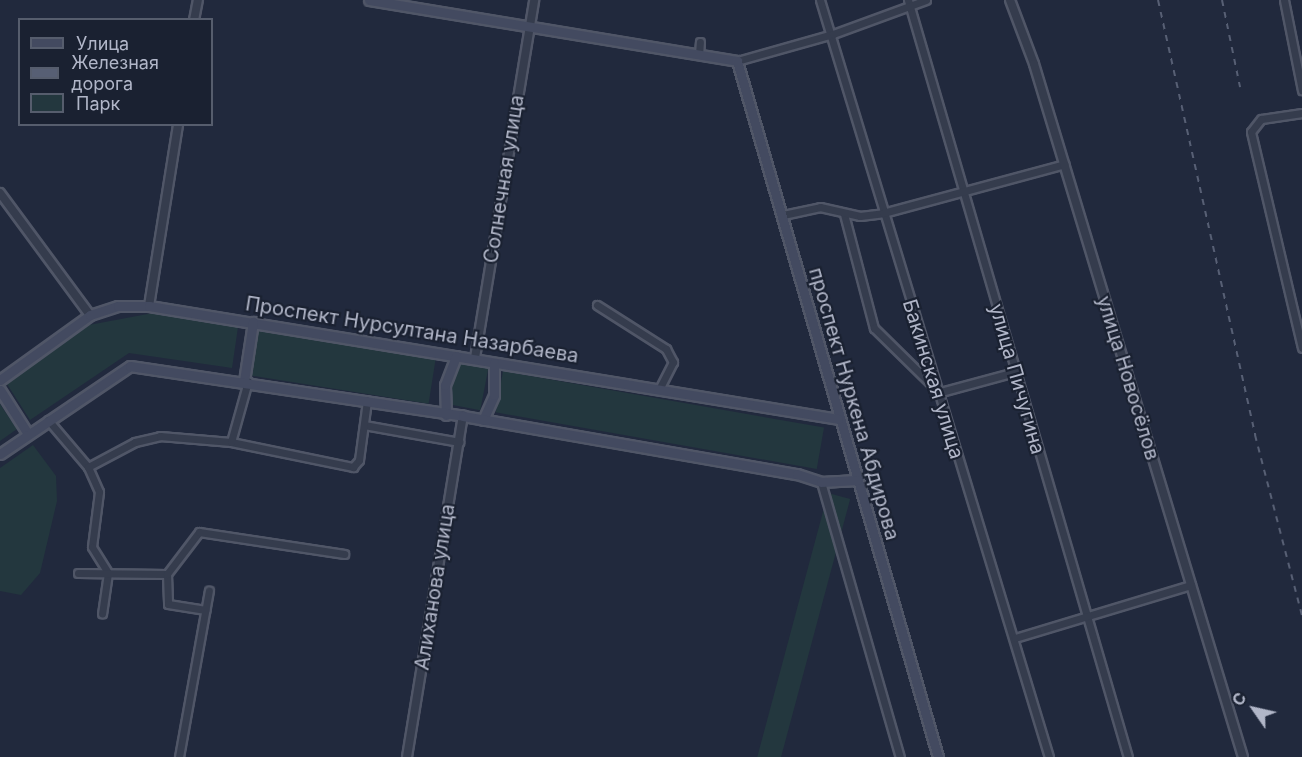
<!DOCTYPE html>
<meta charset="utf-8">
<style>
body{margin:0}
#map{position:relative;width:1302px;height:757px;overflow:hidden;background:#21293d;font-family:Inter,sans-serif}
div>[style]{position:absolute}
.green>*{inset:0;background:#23373e;transform-origin:0 0}
.roads{filter:drop-shadow(2px 0 #505667) drop-shadow(-2px 0 #505667) drop-shadow(0 2px #505667) drop-shadow(0 -2px #505667)}
.minor>*{height:7px;margin:-3.5px;padding:0 3.5px;transform-origin:3.5px;border-radius:3.5px;background:#353c4d}
.tertiary>*{height:8px;margin:-4px;padding:0 4px;transform-origin:4px;border-radius:4px;background:#353c4d}
.secondary>*{height:9px;margin:-4.5px;padding:0 4.5px;transform-origin:4.5px;border-radius:4.5px;background:#434a60}
.rail>*{height:2px;margin-top:-1px;transform-origin:0;background:repeating-linear-gradient(90deg,#575f74 0 6px,transparent 0 12px)}
span{translate:-50% -50%;white-space:nowrap;text-align:center;line-height:1.15;-webkit-text-stroke:4.5px #1a2131;paint-order:stroke}
.street-label{font-size:20px;color:#b1b6c8}
.legend{position:absolute;left:18px;top:18px;width:195px;height:108px;box-sizing:border-box;background:#1a2131;border:2px solid #565d6d;margin:0;padding:8px 10px;list-style:none;font-size:18px;color:#b1b6c8}
.legend li{display:flex;align-items:center;gap:12px;height:30px}
.legend b{width:30px;border:2px solid #565d6d}
.north{position:absolute;left:1224px;top:679px;width:60px;height:60px;-webkit-text-stroke:4px #1a2131;paint-order:stroke;rotate:304deg;font-size:16px;font-weight:700;line-height:24px;text-align:center;color:#b1b6c8}
.north::after{content:'';display:block;margin:auto;width:21px;height:27px;background:#b1b6c8;clip-path:polygon(50% 0,100% 100%,50% 72%,0 100%)}
</style>
<div id="map">
<div class="green">
<i style="clip-path:polygon(153px 313px,238px 327px,232px 368px,129px 353px,30px 420px,7px 384px,89px 325px)"></i>
<i style="left:257px;top:330px;width:181px;height:46px;rotate:9deg"></i>
<i style="left:457px;top:362px;width:32px;height:43px;rotate:11deg"></i>
<i style="left:503px;top:371px;width:326px;height:42px;rotate:10deg"></i>
<i style="clip-path:polygon(0 404px,17px 429px,0 441px)"></i>
<i style="clip-path:polygon(33px 445px,56px 476px,57px 501px,40px 573px,21px 595px,0 591px,0 468px)"></i>
<i style="left:828px;top:493px;width:23px;height:276px;rotate:15deg"></i>
</div>
<div class="roads">
<div class="minor">
<i style="left:820px;top:0;width:791px;rotate:73.17deg"></i>
<i style="left:908px;top:0;width:788px;rotate:73.8deg"></i>
<i style="left:1284px;top:0;width:92px;rotate:78.7deg"></i>
<i style="left:699px;top:55px;width:13px;rotate:-86deg"></i>
<i style="left:737px;top:61px;width:100px;rotate:-15.7deg"></i>
<i style="left:833px;top:34px;width:99px;rotate:-20.1deg"></i>
<i style="left:1302px;top:113px;width:41px;rotate:171.7deg"></i>
<i style="left:1261px;top:119px;width:16px;rotate:128deg"></i>
<i style="left:1251px;top:132px;width:222px;rotate:76.7deg"></i>
<i style="left:844px;top:214px;width:118px;rotate:75.3deg"></i>
<i style="left:874px;top:328px;width:84px;rotate:44.5deg"></i>
<i style="left:783px;top:215px;width:38px;rotate:-12deg"></i>
<i style="left:820px;top:207px;width:41px;rotate:12.7deg"></i>
<i style="left:860px;top:216px;width:23px;rotate:-7deg"></i>
<i style="left:883px;top:213px;width:188px;rotate:-15.1deg"></i>
<i style="left:597px;top:305px;width:82px;rotate:32.5deg"></i>
<i style="left:666px;top:349px;width:15px;rotate:62deg"></i>
<i style="left:673px;top:362px;width:29px;rotate:117deg"></i>
<i style="left:937px;top:393px;width:81px;rotate:-15.1deg"></i>
<i style="left:48px;top:420px;width:62px;rotate:49.6deg"></i>
<i style="left:88px;top:467px;width:27px;rotate:66deg"></i>
<i style="left:99px;top:492px;width:55px;rotate:97.3deg"></i>
<i style="left:92px;top:547px;width:31px;rotate:58deg"></i>
<i style="left:108px;top:573px;width:41px;rotate:98.3deg"></i>
<i style="left:364px;top:425px;width:97px;rotate:10.1deg"></i>
<i style="left:231px;top:442px;width:125px;rotate:11.6deg"></i>
<i style="left:353px;top:467px;width:9px;rotate:-49deg"></i>
<i style="left:359px;top:460px;width:60px;rotate:-82.3deg"></i>
<i style="left:88px;top:467px;width:53px;rotate:-28deg"></i>
<i style="left:135px;top:442px;width:26px;rotate:-13deg"></i>
<i style="left:160px;top:436px;width:71px;rotate:4.8deg"></i>
<i style="left:231px;top:442px;width:63px;rotate:-74.4deg"></i>
<i style="left:821px;top:482px;width:286px;rotate:74deg"></i>
<i style="left:78px;top:573px;width:89px;rotate:0.6deg"></i>
<i style="left:167px;top:574px;width:30px;rotate:88deg"></i>
<i style="left:168px;top:604px;width:38px;rotate:9deg"></i>
<i style="left:167px;top:574px;width:53px;rotate:-52.7deg"></i>
<i style="left:199px;top:532px;width:147px;rotate:8.6deg"></i>
<i style="left:1015px;top:638px;width:184px;rotate:-16.8deg"></i>
<i style="left:179px;top:757px;width:169px;rotate:-79.8deg"></i>
</div>
<div class="tertiary">
<i style="left:1010px;top:0;width:68px;rotate:69.4deg"></i>
<i style="left:1034px;top:64px;width:724px;rotate:73.22deg"></i>
<i style="left:194px;top:20px;width:20px;rotate:-79deg"></i>
<i style="left:0;top:193px;width:152px;rotate:53.6deg"></i>
<i style="left:149px;top:306px;width:184px;rotate:-80.9deg"></i>
<i style="left:475px;top:358px;width:363px;rotate:-80.6deg"></i>
<i style="left:407px;top:757px;width:346px;rotate:-80.7deg"></i>
</div>
<div class="secondary">
<i style="left:369px;top:0;width:373px;rotate:9.4deg"></i>
<i style="left:737px;top:61px;width:724px;rotate:73.89deg"></i>
<i style="left:0;top:380px;width:111px;rotate:-35.8deg"></i>
<i style="left:90px;top:315px;width:29px;rotate:-18deg"></i>
<i style="left:118px;top:306px;width:31px"></i>
<i style="left:149px;top:306px;width:698px;rotate:9.31deg"></i>
<i style="left:244px;top:381px;width:60px;rotate:-81.3deg"></i>
<i style="left:0;top:390px;width:52px;rotate:57.5deg"></i>
<i style="left:446px;top:415px;width:30px;rotate:-92deg"></i>
<i style="left:445px;top:385px;width:31px;rotate:-69deg"></i>
<i style="left:483px;top:420px;width:27px;rotate:-66deg"></i>
<i style="left:494px;top:395px;width:32px;rotate:-90deg"></i>
<i style="left:0;top:454px;width:157px;rotate:-34.1deg"></i>
<i style="left:130px;top:366px;width:337px;rotate:8.5deg"></i>
<i style="left:463px;top:416px;width:339px;rotate:9.9deg"></i>
<i style="left:797px;top:474px;width:25px;rotate:18deg"></i>
<i style="left:821px;top:482px;width:36px;rotate:-3deg"></i>
</div>
</div>
<div class="rail">
<i style="left:1158px;top:0;width:446px;rotate:77.4deg"></i>
<i style="left:1255px;top:435px;width:186px;rotate:75.4deg"></i>
<i style="left:1222px;top:0;width:89px;rotate:78.3deg"></i>
</div>
<div class="street-label">
<span style="left:504px;top:179px;rotate:-81deg">Солнечная улица</span>
<span style="left:412px;top:330px;rotate:9deg">Проспект Нурсултана Назарбаева</span>
<span style="left:1128px;top:378px;rotate:73deg">улица Новосёлов</span>
<span style="left:933px;top:379px;rotate:73deg">Бакинская улица</span>
<span style="left:1017px;top:379px;rotate:74deg">улица Пичугина</span>
<span style="left:854px;top:404px;rotate:74deg">проспект Нуркена Абдирова</span>
<span style="left:435px;top:587px;rotate:-81deg">Алиханова улица</span>
</div>
<ul class="legend">
<li><b style="height:8px;background:#434a60"></b>Улица</li>
<li><b style="height:8px;background:#575f74"></b>Железная дорога</li>
<li><b style="height:16px;background:#23373e"></b>Парк</li>
</ul>
<div class="north">С</div>
</div>
